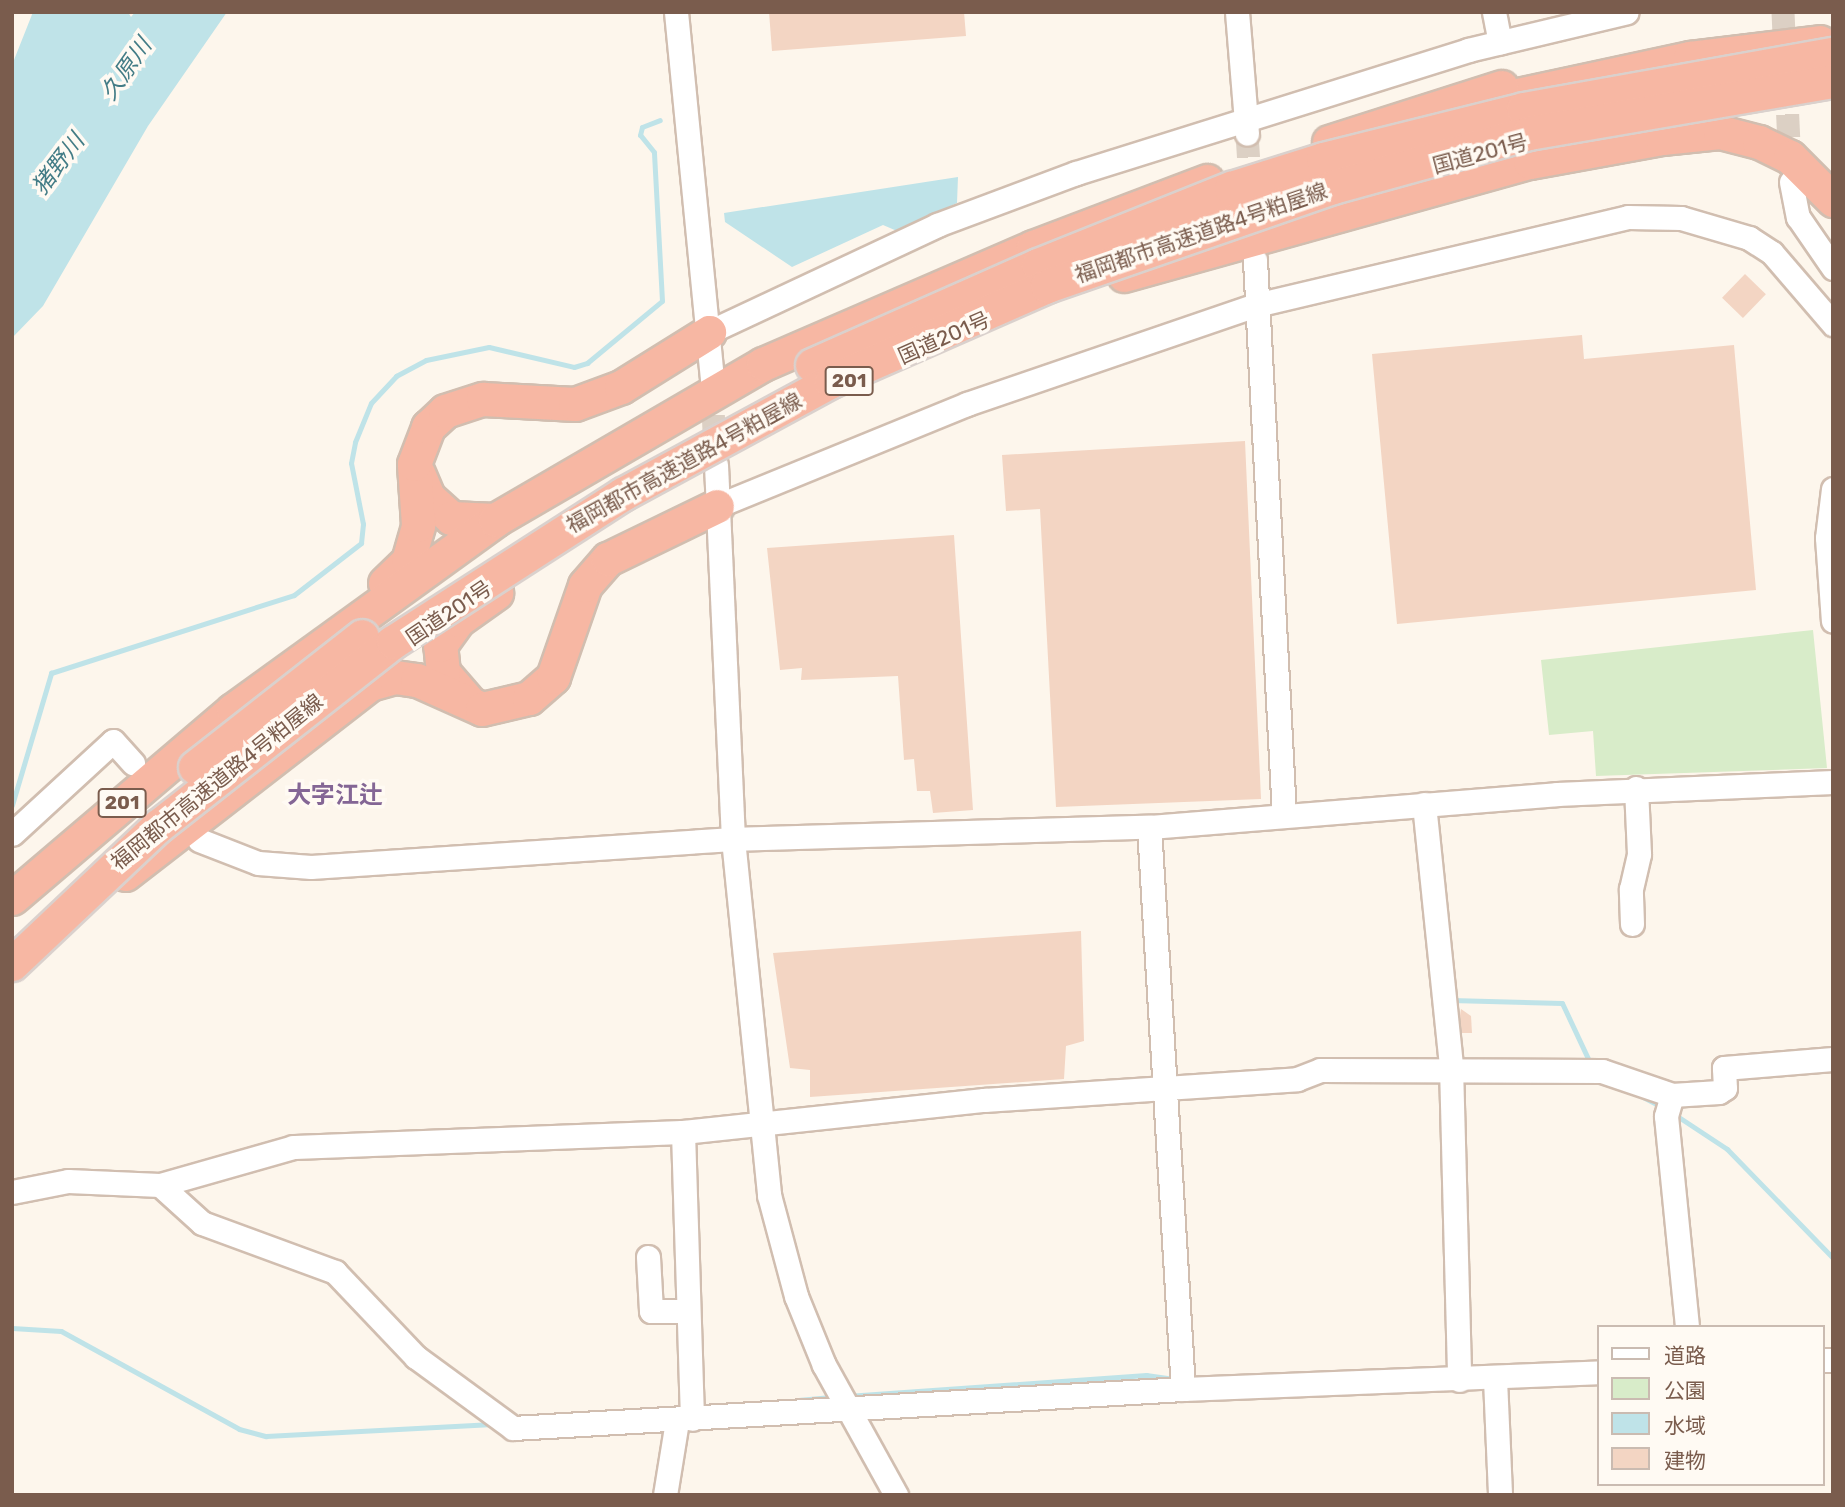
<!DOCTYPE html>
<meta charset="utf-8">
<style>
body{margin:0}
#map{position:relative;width:1845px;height:1507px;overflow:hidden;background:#fdf6ec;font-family:Rubik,"Noto Sans JP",sans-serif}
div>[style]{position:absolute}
.green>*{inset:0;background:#d8ecc9}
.water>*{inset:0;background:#bfe3e8}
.stream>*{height:5px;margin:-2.5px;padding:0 2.5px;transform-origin:2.5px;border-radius:2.5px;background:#bfe3e8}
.building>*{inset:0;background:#f3d5c3;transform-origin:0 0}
.minor-tunnel>*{height:23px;margin-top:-11.5px;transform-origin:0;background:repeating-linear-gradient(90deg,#dcd0c4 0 23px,transparent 0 34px)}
.roads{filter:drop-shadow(2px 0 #d1beb0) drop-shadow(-2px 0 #d1beb0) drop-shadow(0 2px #d1beb0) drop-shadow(0 -2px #d1beb0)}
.minor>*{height:23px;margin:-11.5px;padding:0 11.5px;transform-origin:11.5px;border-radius:11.5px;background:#fff}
.highway>*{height:33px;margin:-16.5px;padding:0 16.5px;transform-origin:16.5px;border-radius:16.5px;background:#f7b7a3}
.bridges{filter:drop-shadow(2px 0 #dad1cd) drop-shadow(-2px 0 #dad1cd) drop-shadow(0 2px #dad1cd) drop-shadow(0 -2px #dad1cd)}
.highway-bridge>*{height:33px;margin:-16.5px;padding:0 16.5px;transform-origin:16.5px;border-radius:16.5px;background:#f7b7a3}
span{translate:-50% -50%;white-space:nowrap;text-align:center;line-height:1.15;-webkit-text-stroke:7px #fffaf3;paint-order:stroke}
.shield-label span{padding:2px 5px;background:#fffaf3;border:2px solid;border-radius:5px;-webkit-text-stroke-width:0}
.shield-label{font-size:19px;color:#7a5c4d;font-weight:700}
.street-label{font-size:21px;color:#7a5c4d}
.water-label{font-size:23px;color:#437c86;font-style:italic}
.quarter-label{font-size:24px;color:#846695;font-weight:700}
.frame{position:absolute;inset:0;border:14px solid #7a5c4d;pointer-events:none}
.legend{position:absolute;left:1597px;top:1325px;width:228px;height:161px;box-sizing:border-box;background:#fffaf3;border:2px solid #cabbb1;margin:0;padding:9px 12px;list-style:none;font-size:21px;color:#7a5c4d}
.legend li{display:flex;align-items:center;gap:14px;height:35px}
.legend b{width:35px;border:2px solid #cabbb1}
</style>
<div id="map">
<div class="green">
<i style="clip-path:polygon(1813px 630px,1827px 768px,1596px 776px,1593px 731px,1549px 735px,1541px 660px)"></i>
</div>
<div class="water">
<i style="clip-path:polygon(33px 12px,128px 12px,131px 17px,135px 12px,227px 12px,148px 126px,43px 306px,12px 338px,12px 65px)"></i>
<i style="clip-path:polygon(958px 177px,957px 203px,897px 231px,883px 225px,792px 267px,725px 222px,724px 213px)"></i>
</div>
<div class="stream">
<i style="left:12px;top:805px;width:138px;rotate:-73.5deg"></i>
<i style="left:51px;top:673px;width:255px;rotate:-17.8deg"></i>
<i style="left:294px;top:595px;width:85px;rotate:-37.8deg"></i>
<i style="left:361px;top:543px;width:19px;rotate:-84deg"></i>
<i style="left:363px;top:524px;width:62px;rotate:-101.1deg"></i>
<i style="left:351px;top:463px;width:21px;rotate:-79deg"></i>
<i style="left:355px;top:442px;width:42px;rotate:-67.7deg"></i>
<i style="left:371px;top:403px;width:37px;rotate:-47deg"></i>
<i style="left:396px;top:376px;width:34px;rotate:-28deg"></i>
<i style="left:426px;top:360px;width:64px;rotate:-11.7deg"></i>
<i style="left:489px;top:347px;width:87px;rotate:13.2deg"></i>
<i style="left:574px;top:367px;width:14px;rotate:-17deg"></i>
<i style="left:587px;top:363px;width:97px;rotate:-39.6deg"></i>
<i style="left:662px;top:301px;width:149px;rotate:-93.1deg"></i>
<i style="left:654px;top:152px;width:22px;rotate:-129deg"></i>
<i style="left:640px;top:135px;width:8px;rotate:-76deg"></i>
<i style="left:642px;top:127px;width:19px;rotate:-21deg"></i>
<i style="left:1451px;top:1000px;width:111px;rotate:1.5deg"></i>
<i style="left:1562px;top:1003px;width:68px;rotate:64.9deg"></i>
<i style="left:1643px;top:1097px;width:21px;rotate:28deg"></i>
<i style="left:1674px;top:1114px;width:64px;rotate:33.4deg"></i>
<i style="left:1727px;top:1149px;width:152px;rotate:45.8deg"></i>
<i style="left:12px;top:1328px;width:49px;rotate:3.5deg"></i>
<i style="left:61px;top:1331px;width:203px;rotate:28.8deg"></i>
<i style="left:239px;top:1429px;width:28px;rotate:15deg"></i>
<i style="left:266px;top:1436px;width:227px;rotate:-3deg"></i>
<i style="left:847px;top:1396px;width:300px;rotate:-4deg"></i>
<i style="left:1146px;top:1375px;width:30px;rotate:8deg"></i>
<i style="left:798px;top:1400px;width:36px;rotate:-5deg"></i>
</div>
<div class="building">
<i style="clip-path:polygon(769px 12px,964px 12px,966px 36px,772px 51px)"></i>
<i style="left:1745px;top:274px;width:29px;height:33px;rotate:44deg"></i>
<i style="clip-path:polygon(1582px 335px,1584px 359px,1734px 345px,1756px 590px,1397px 624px,1372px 354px)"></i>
<i style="clip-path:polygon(1245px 441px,1261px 799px,1056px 807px,1040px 509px,1006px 511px,1002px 455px)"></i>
<i style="clip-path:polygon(954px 535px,973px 810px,933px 813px,930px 791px,917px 791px,914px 759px,904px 760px,898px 676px,801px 680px,802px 668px,780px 670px,767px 548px)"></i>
<i style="clip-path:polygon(1081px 931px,1084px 1041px,1066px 1046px,1064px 1079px,810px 1097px,810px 1070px,790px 1068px,773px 953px)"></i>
<i style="clip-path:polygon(1461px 1009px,1471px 1016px,1472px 1033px,1457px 1033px)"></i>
</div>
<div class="minor-tunnel">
<i style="left:1783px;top:12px;width:157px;rotate:87.4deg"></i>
<i style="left:1247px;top:134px;width:60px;rotate:86.2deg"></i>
<i style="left:712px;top:381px;width:74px;rotate:87.7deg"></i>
</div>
<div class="roads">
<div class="minor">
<i style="left:676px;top:12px;width:368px;rotate:84.4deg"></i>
<i style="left:1237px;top:12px;width:122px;rotate:85.3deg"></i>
<i style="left:1494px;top:12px;width:31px;rotate:79deg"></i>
<i style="left:1791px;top:182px;width:36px;rotate:79deg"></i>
<i style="left:1798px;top:217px;width:62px;rotate:55.5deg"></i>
<i style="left:1255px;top:260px;width:556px;rotate:87.01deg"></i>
<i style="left:709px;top:332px;width:252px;rotate:-25.1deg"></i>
<i style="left:937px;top:225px;width:148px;rotate:-20.5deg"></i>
<i style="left:1076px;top:173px;width:411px;rotate:-17.4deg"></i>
<i style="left:1468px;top:50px;width:163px;rotate:-13.4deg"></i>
<i style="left:716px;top:465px;width:374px;rotate:87.4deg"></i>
<i style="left:733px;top:839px;width:358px;rotate:84.2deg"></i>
<i style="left:769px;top:1195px;width:105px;rotate:75deg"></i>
<i style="left:796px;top:1296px;width:74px;rotate:67.9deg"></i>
<i style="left:824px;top:1365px;width:149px;rotate:61deg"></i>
<i style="left:1833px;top:489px;width:49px;rotate:97deg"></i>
<i style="left:1827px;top:538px;width:83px;rotate:85.9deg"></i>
<i style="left:717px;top:506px;width:270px;rotate:-22.2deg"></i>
<i style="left:967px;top:404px;width:305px;rotate:-18.9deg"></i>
<i style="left:1256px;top:305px;width:382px;rotate:-13.3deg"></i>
<i style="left:1628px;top:217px;width:53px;rotate:1.1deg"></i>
<i style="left:1681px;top:218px;width:71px;rotate:16.4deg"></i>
<i style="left:1749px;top:238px;width:27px;rotate:33deg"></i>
<i style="left:1772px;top:253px;width:94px;rotate:49.3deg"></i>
<i style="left:1424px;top:804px;width:263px;rotate:84.1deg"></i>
<i style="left:1451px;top:1066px;width:314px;rotate:88.5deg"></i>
<i style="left:1149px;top:827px;width:563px;rotate:86.54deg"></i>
<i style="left:12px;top:834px;width:137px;rotate:-42.6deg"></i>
<i style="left:113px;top:741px;width:30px;rotate:48deg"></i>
<i style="left:199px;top:840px;width:63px;rotate:21.3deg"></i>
<i style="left:258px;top:863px;width:53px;rotate:4.3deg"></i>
<i style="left:311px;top:867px;width:423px;rotate:-3.8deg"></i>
<i style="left:733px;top:839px;width:416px;rotate:-1.7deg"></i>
<i style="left:1149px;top:827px;width:409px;rotate:-4.6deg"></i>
<i style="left:1557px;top:794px;width:276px;rotate:-2.5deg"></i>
<i style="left:1632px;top:924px;width:35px;rotate:-92deg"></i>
<i style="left:1631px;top:889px;width:36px;rotate:-77deg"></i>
<i style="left:1639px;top:854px;width:66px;rotate:-92.6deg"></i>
<i style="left:1672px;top:1095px;width:22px;rotate:106deg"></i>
<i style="left:1666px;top:1116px;width:212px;rotate:84.3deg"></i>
<i style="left:683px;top:1132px;width:287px;rotate:88.2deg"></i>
<i style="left:160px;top:1185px;width:57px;rotate:42.1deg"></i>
<i style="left:202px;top:1223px;width:142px;rotate:20.2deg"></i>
<i style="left:335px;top:1272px;width:117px;rotate:46.4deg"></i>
<i style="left:416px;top:1357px;width:120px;rotate:36.2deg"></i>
<i style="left:513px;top:1428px;width:671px;rotate:-3.33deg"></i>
<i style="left:1183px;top:1389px;width:415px;rotate:-2.3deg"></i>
<i style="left:12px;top:1192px;width:57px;rotate:-11.1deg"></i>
<i style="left:68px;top:1181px;width:92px;rotate:2.5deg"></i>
<i style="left:160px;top:1185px;width:138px;rotate:-15.9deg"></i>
<i style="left:293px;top:1147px;width:390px;rotate:-2.2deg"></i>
<i style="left:683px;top:1132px;width:303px;rotate:-6.1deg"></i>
<i style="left:984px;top:1100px;width:314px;rotate:-3.8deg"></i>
<i style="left:1297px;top:1079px;width:25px;rotate:-21deg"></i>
<i style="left:1320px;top:1070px;width:282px;rotate:0.2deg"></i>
<i style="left:1602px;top:1071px;width:74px;rotate:18.9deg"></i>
<i style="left:1672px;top:1095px;width:47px;rotate:-3.7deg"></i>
<i style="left:1719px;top:1092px;width:7px;rotate:-34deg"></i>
<i style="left:1725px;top:1088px;width:20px;rotate:-93deg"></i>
<i style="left:1724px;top:1068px;width:109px;rotate:-4.7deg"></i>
<i style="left:648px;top:1257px;width:54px;rotate:86.8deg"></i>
<i style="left:651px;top:1311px;width:37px"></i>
<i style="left:1822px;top:1360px;width:11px"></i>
<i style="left:1495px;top:1379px;width:116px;rotate:87.5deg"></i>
<i style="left:665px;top:1495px;width:75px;rotate:-80.8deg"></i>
</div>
<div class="highway">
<i style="left:1481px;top:103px;width:214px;rotate:-12.2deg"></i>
<i style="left:1690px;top:58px;width:131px;rotate:-7deg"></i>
<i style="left:1329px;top:142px;width:181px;rotate:-17.7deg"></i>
<i style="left:1124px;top:275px;width:421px;rotate:-15.6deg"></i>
<i style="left:1530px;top:162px;width:134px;rotate:-10.3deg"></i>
<i style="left:1662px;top:138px;width:58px;rotate:-5.9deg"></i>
<i style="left:1720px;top:132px;width:40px;rotate:14.4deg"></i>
<i style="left:1759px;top:142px;width:34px;rotate:26deg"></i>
<i style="left:1790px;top:157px;width:61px;rotate:45deg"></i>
<i style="left:418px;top:473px;width:26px;rotate:67deg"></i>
<i style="left:428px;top:497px;width:31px;rotate:42deg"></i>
<i style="left:451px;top:518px;width:44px;rotate:2.6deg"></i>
<i style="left:385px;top:583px;width:32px;rotate:-44deg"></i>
<i style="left:408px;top:561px;width:37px;rotate:-74deg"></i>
<i style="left:418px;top:525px;width:61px;rotate:-93.8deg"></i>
<i style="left:414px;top:464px;width:40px;rotate:-69deg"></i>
<i style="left:428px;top:427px;width:23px;rotate:-43deg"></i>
<i style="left:445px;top:411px;width:40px;rotate:-18deg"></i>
<i style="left:483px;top:399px;width:92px;rotate:3.1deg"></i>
<i style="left:575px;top:404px;width:49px;rotate:-20.3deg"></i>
<i style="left:621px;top:387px;width:104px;rotate:-32deg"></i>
<i style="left:469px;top:702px;width:40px;rotate:-131deg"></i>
<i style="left:443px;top:672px;width:27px;rotate:-96deg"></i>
<i style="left:440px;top:645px;width:31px;rotate:-54deg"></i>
<i style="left:458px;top:620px;width:47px;rotate:-35.4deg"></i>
<i style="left:125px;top:874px;width:310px;rotate:-37.8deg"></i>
<i style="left:370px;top:684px;width:26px;rotate:-16deg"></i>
<i style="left:395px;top:677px;width:22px;rotate:8deg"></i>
<i style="left:417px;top:680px;width:71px;rotate:24deg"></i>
<i style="left:482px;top:709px;width:48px;rotate:-13.2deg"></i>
<i style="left:529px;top:698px;width:32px;rotate:-41deg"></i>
<i style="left:553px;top:677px;width:97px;rotate:-70.8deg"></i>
<i style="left:585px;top:585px;width:35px;rotate:-49deg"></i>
<i style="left:608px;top:559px;width:121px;rotate:-25.9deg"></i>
<i style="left:12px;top:898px;width:290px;rotate:-40.4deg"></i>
<i style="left:233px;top:710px;width:324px;rotate:-35.9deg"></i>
<i style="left:495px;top:520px;width:310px;rotate:-30.2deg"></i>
<i style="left:763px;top:364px;width:294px;rotate:-23.4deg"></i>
<i style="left:1033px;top:247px;width:186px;rotate:-20.8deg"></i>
</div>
</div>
<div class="bridges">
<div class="highway-bridge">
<i style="left:812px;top:365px;width:247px;rotate:-23.9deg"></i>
<i style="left:1038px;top:265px;width:208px;rotate:-21.8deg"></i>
<i style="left:1231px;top:188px;width:96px;rotate:-17.5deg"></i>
<i style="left:1323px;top:159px;width:206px;rotate:-14deg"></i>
<i style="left:1523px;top:109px;width:315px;rotate:-10.1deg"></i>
<i style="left:195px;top:767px;width:212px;rotate:-38.1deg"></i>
<i style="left:12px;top:964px;width:201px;rotate:-43.4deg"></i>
<i style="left:158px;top:826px;width:298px;rotate:-38.1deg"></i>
<i style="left:393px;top:642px;width:274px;rotate:-32.8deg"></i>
<i style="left:623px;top:494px;width:237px;rotate:-28.5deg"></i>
<i style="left:831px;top:381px;width:236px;rotate:-23.7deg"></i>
<i style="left:1047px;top:286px;width:303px;rotate:-19.1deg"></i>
<i style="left:1333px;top:187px;width:203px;rotate:-15.4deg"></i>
<i style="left:1529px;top:133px;width:308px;rotate:-9.7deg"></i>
</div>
</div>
<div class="shield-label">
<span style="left:849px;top:381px">201</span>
<span style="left:122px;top:803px">201</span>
</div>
<div class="street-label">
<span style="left:1480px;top:154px;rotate:-15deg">国道201号</span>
<span style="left:1201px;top:233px;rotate:-19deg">福岡都市高速道路4号粕屋線</span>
<span style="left:944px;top:338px;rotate:-24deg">国道201号</span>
<span style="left:684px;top:463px;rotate:-29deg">福岡都市高速道路4号粕屋線</span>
<span style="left:449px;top:613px;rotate:-34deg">国道201号</span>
<span style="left:217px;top:782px;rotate:-39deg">福岡都市高速道路4号粕屋線</span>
</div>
<div class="water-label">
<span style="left:126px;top:69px;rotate:-55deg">久原川</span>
<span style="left:58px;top:164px;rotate:-53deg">猪野川</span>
</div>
<div class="quarter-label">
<span style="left:335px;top:796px">大字江辻</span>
</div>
<div class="frame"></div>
<ul class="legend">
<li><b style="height:9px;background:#fff"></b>道路</li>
<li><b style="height:19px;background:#d8ecc9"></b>公園</li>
<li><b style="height:19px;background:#bfe3e8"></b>水域</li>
<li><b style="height:19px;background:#f3d5c3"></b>建物</li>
</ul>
</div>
